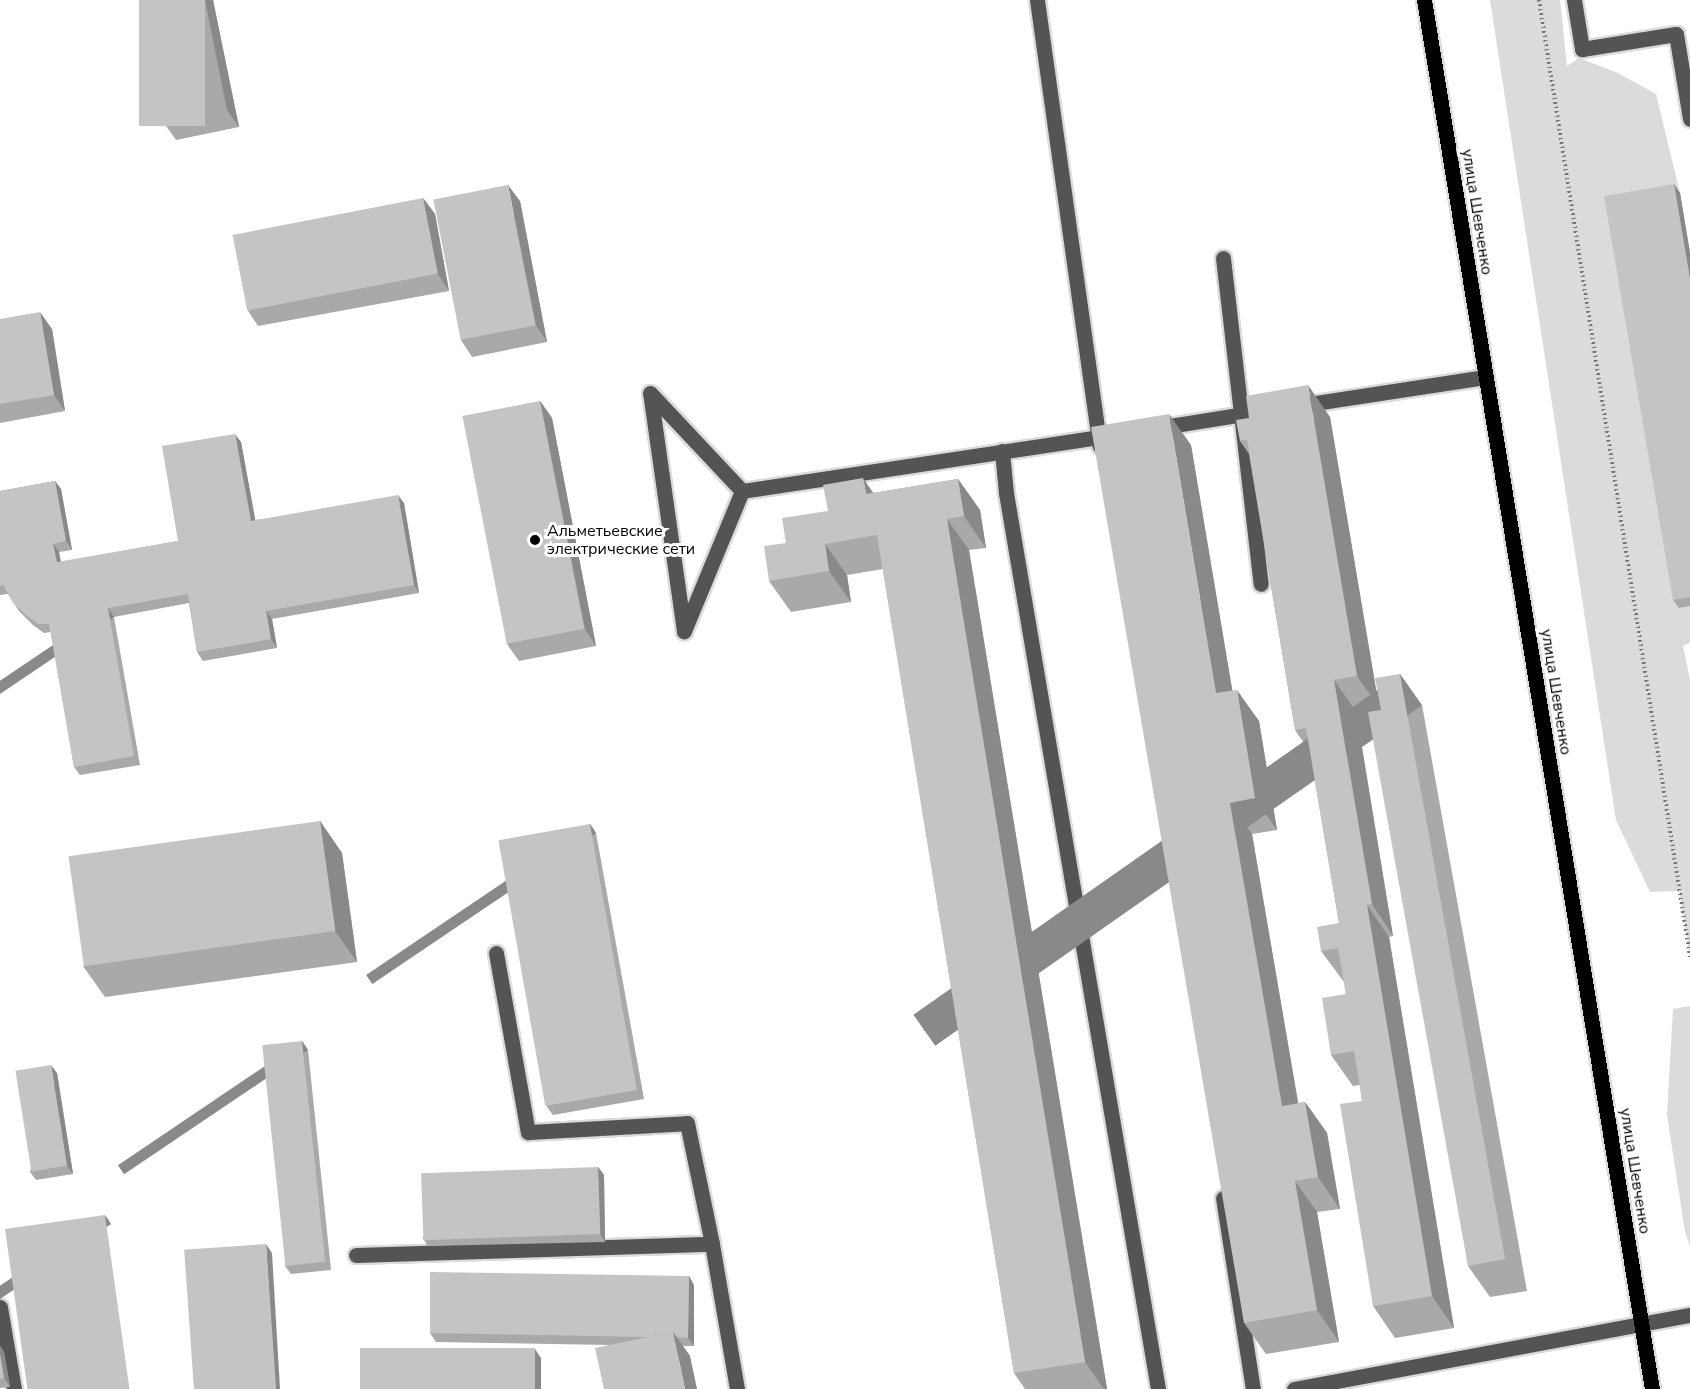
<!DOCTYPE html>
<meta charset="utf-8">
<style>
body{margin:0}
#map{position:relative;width:1690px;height:1389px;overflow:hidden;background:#fff;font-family:"Nunito Sans",sans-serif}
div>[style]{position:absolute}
.green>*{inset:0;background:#dbdbdb}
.path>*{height:4px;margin-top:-2px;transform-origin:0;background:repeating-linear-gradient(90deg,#767676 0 1.5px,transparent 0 4.5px)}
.roads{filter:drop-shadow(2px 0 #dbdbdb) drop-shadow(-2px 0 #dbdbdb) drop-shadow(0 2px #dbdbdb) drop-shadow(0 -2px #dbdbdb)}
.minor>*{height:15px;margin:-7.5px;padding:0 7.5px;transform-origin:7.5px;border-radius:7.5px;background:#545454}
.major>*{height:15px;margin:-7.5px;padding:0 7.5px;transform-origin:7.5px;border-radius:7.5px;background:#000}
.wall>*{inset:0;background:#a9a9a9}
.shaded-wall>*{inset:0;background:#898989;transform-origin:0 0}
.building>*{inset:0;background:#c4c4c4;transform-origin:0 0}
.dots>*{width:16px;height:16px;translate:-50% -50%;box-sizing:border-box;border:3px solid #fff;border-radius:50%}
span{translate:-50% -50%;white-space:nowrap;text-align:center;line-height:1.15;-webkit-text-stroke:6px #fff;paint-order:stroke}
.street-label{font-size:16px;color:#000}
.poi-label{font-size:16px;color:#000}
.left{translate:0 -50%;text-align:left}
</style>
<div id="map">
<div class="green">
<i style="clip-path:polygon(1490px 0,1560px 0,1567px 66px,1579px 58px,1618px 73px,1656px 94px,1680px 193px,1611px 205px,1690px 606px,1690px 643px,1683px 646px,1690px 680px,1690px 957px,1679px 891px,1650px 892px,1616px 820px)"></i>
<i style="clip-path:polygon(1690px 1006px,1690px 1246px,1685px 1232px,1667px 1115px,1673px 1009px)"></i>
</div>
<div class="path">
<i style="left:1539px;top:0;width:969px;rotate:81.03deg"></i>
</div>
<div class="roads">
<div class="minor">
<i style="left:1037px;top:0;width:450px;rotate:82deg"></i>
<i style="left:1574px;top:0;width:50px;rotate:80.7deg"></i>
<i style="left:1582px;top:49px;width:95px;rotate:-9.1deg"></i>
<i style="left:1676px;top:34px;width:86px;rotate:80.6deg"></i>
<i style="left:1223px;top:258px;width:328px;rotate:83.4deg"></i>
<i style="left:1302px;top:405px;width:186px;rotate:-8.7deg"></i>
<i style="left:1157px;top:428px;width:113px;rotate:-9.1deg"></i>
<i style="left:1002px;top:451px;width:42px;rotate:84.6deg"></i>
<i style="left:1006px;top:493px;width:909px;rotate:80.37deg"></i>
<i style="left:742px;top:491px;width:152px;rotate:112.5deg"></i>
<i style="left:684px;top:631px;width:240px;rotate:-98.1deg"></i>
<i style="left:650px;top:393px;width:134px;rotate:46.8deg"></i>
<i style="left:742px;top:491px;width:368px;rotate:-8.6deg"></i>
<i style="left:496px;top:953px;width:182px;rotate:79.9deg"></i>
<i style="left:528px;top:1132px;width:159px;rotate:-3.2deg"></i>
<i style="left:687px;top:1123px;width:124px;rotate:78.3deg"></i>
<i style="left:712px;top:1244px;width:147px;rotate:80.2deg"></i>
<i style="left:1223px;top:1198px;width:193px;rotate:81.1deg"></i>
<i style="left:356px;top:1255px;width:356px;rotate:-1.8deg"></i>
<i style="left:0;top:1307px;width:83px;rotate:80.3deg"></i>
<i style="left:1294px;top:1389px;width:403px;rotate:-10.6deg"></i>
</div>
<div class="major">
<i style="left:1424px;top:0;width:1408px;rotate:80.68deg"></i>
</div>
</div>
<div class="wall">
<i style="clip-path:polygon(139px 0,213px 0,239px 127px,176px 140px,164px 123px)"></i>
<i style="clip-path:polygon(1674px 184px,1680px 193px,1690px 253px,1690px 606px,1679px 608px,1673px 600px)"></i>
<i style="clip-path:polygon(423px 198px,435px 214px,449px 291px,258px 326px,247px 309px)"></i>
<i style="clip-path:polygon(520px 201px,547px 342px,472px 357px,461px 340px)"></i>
<i style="clip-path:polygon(0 319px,52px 329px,65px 411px,0 423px)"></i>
<i style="clip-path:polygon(540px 401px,552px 418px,596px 646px,519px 661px,507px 644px)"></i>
<i style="clip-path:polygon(1330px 417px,1379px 707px,1356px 711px,1393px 936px,1389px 937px,1454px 1328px,1395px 1338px,1373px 1306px,1362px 1101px,1360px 1085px,1353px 1086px,1331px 1055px,1346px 994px,1344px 982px,1321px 951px,1339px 923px,1310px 752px,1295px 730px,1249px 454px,1240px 441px)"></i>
<i style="clip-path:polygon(241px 442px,255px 520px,404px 503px,419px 593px,272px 619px,277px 648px,203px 661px,197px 652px,189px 603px,114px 617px,140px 765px,80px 775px,74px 767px,51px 632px,44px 633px,33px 625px,19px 611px,8px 594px,0 595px,0 491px,55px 481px,61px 489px,72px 550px,59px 552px,61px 562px,178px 541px)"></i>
<i style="clip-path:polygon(1191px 445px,1232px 690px,1259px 721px,1277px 830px,1252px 834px,1298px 1103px,1305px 1102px,1327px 1133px,1340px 1209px,1317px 1212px,1339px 1342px,1266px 1354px,1244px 1323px)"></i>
<i style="clip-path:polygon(958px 479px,980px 510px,986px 548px,969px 550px,1107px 1389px,1025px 1389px,1014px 1373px,883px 569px,847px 575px,851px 602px,791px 612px,769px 581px,786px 543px,828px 511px,873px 493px)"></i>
<i style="clip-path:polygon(1400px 674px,1422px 705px,1527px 1291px,1490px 1297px,1468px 1266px,1381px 710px)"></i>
<i style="clip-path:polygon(320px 821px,342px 853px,357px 962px,105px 997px,83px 966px)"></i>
<i style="clip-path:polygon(590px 824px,596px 833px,644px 1099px,553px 1115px,547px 1107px)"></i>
<i style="clip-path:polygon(302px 1041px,308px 1050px,331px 1270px,291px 1274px,285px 1266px)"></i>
<i style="clip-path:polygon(57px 1073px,73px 1174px,36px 1180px,30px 1172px)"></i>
<i style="clip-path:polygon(598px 1167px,604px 1175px,605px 1242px,428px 1246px,422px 1237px)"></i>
<i style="clip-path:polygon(689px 1276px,694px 1285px,694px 1346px,683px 1346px,690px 1356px,611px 1345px,436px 1342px,430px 1333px)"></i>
<i style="clip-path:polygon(0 1346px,4px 1352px,10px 1387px,0 1388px)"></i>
</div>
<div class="shaded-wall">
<i style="clip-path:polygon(205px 0,213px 0,239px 127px,227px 110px)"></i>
<i style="clip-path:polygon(1674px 184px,1680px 193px,1690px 253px,1690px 279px)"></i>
<i style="clip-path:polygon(508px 185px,520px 201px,547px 342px,536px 325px)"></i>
<i style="clip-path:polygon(423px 198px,435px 214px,449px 291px,438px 274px)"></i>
<i style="clip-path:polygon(40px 312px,52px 329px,65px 411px,54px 395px)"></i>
<i style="clip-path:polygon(1308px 385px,1330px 417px,1379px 707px,1357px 676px)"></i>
<i style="clip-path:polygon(540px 401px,552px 418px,596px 646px,585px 629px)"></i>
<i style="clip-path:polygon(1169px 414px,1191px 445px,1238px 724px,1216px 693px)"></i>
<i style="clip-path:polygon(235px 434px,241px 442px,257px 529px,251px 521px)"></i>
<i style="clip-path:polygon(863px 478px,885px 510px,866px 494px)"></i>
<i style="clip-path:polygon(958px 479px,980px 510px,986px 548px,964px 516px)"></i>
<i style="clip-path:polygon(55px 481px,61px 489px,72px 550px,66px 541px)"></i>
<i style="clip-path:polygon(398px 495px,404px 503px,419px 593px,414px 585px)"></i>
<i style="clip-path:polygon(947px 519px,969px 550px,1107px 1389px,1104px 1389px,1085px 1362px)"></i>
<i style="clip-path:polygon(53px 544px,59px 552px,62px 571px,57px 562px)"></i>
<i style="clip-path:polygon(825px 544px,847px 575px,851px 602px,829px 571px)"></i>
<i style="left:108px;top:608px;width:11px;height:150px;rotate:56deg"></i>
<i style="clip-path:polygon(266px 611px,272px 619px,277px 648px,271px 639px)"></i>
<i style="left:1400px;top:674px;width:38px;height:594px;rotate:55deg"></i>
<i style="clip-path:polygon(1334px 680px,1356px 711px,1393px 936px,1372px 904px)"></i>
<i style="clip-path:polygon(1237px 690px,1259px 721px,1277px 830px,1255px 798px)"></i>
<i style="clip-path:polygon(1230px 803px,1252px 834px,1304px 1137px,1282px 1106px)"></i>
<i style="clip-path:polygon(320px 821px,342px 853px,357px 962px,335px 931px)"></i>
<i style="left:590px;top:824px;width:11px;height:270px;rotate:56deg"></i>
<i style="clip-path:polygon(1367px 905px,1389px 937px,1454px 1328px,1432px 1296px)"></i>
<i style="left:302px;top:1041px;width:11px;height:222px;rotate:56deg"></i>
<i style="clip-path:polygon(51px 1065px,57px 1073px,73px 1174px,67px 1166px)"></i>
<i style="clip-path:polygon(1305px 1102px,1327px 1133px,1340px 1209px,1318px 1177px)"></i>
<i style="clip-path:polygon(598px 1167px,604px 1175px,605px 1242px,600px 1234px)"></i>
<i style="clip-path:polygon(1295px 1181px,1317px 1212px,1339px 1342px,1317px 1310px)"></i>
<i style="left:105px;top:1215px;width:11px;height:176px;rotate:56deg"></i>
<i style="clip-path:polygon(266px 1244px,272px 1253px,280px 1389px,275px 1389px)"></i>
<i style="clip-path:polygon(689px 1276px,694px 1285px,694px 1346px,688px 1338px)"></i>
<i style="clip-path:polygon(673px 1332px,690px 1356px,697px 1389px,685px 1389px)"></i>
<i style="clip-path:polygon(0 1346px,4px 1352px,10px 1387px,4px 1378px,0 1354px)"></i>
<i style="clip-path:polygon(535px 1349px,541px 1358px,541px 1389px,535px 1389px)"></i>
</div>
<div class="building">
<i style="left:139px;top:0;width:66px;height:126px"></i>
<i style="clip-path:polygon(1674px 184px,1690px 279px,1690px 597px,1673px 600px,1604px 196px)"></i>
<i style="left:508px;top:185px;width:143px;height:76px;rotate:79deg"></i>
<i style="left:423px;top:198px;width:77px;height:194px;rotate:79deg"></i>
<i style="clip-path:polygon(40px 312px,54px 395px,0 404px,0 319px)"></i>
<i style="clip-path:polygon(1308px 385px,1357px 676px,1334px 680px,1372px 904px,1367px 905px,1432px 1296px,1373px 1306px,1340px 1104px,1362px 1101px,1354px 1051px,1331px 1055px,1322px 998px,1346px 994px,1338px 948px,1321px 951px,1317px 927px,1339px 923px,1306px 728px,1295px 730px,1247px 440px,1240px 441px,1236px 420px,1249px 418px,1246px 396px)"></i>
<i style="left:540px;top:401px;width:232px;height:79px;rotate:79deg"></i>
<i style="clip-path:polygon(1169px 414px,1216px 693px,1237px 690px,1255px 798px,1230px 803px,1282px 1106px,1305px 1102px,1318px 1177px,1295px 1181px,1317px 1310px,1244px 1323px,1091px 427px)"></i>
<i style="clip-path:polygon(235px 434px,251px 521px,398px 495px,414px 585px,266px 611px,271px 639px,197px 652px,188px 594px,108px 608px,134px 756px,74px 767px,49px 624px,38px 624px,27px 616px,13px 603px,3px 585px,0 586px,0 491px,55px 481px,66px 541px,53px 544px,57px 562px,178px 541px,162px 446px)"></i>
<i style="clip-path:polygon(863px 478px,866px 494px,958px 479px,964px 516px,947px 519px,1085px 1362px,1014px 1373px,877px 535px,825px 544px,829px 571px,769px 581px,764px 546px,786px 543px,782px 518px,828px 511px,823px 485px)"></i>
<i style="clip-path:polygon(1400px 674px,1505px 1259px,1468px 1266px,1368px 712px,1381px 710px,1375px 678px)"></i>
<i style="left:320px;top:821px;width:111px;height:254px;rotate:82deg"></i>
<i style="left:590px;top:824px;width:270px;height:93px;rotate:80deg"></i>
<i style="left:302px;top:1041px;width:222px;height:40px;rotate:84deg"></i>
<i style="left:51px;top:1065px;width:102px;height:36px;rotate:81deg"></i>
<i style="left:598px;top:1167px;width:67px;height:177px;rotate:88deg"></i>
<i style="left:105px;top:1215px;width:176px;height:101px;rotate:82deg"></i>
<i style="left:266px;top:1244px;width:145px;height:82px;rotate:86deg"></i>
<i style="clip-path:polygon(430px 1272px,689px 1276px,688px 1338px,677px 1337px,673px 1332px,648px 1337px,430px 1333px)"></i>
<i style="clip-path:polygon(673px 1332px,685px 1389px,604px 1389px,595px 1348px)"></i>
<i style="left:360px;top:1348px;width:175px;height:41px"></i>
<i style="clip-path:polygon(0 1354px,4px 1378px,0 1379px)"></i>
</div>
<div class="dots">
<i style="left:535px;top:540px;background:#000"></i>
</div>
<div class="street-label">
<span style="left:1477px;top:212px;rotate:81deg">улица Шевченко</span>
<span style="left:1556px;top:692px;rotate:81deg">улица Шевченко</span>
<span style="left:1635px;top:1171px;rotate:81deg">улица Шевченко</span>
</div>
<div class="poi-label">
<span class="left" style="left:547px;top:540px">Альметьевские<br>электрические сети</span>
</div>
</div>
